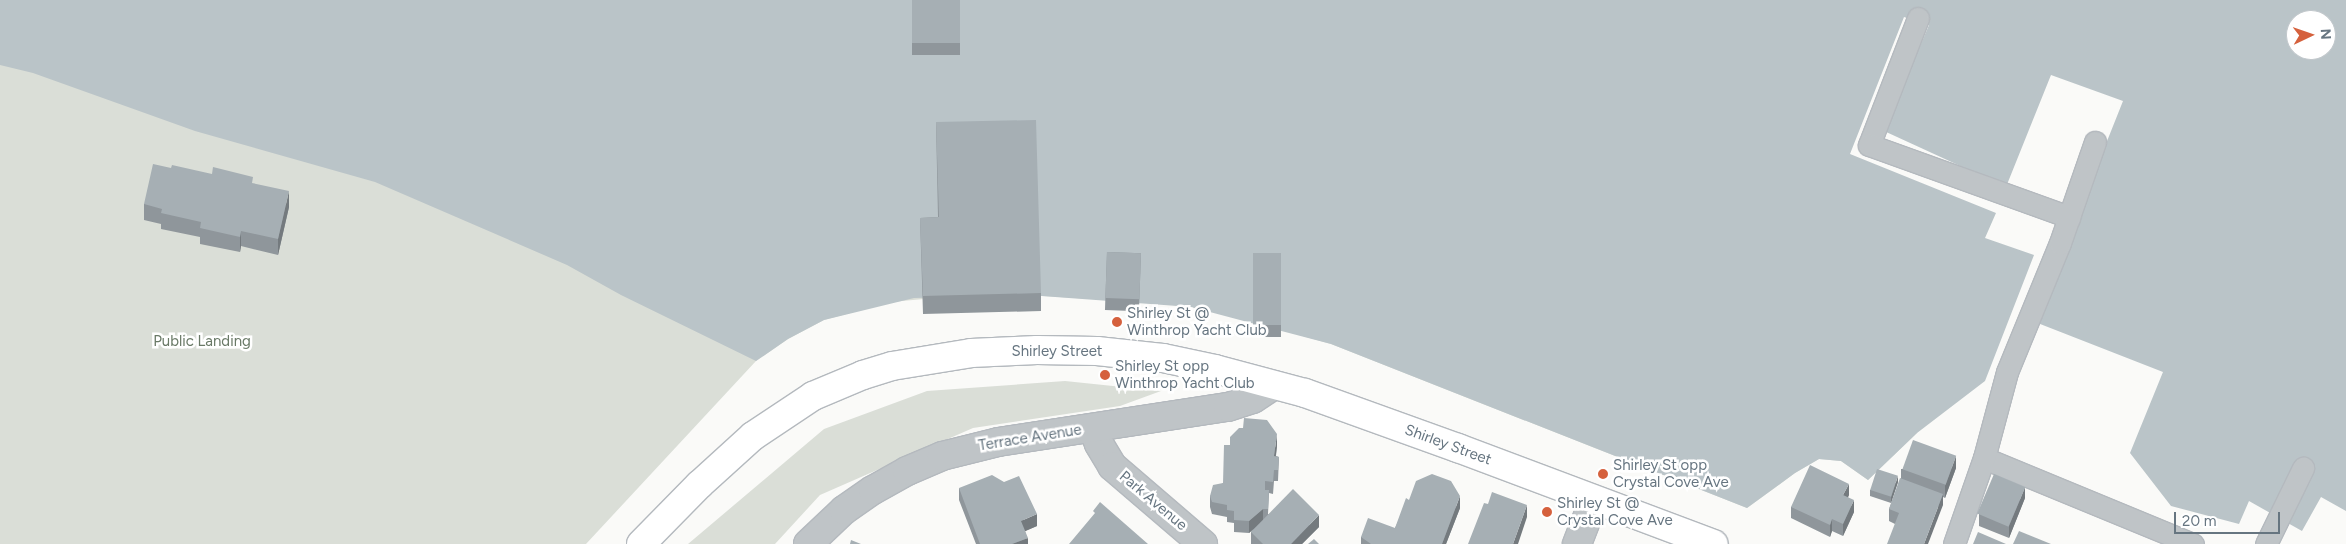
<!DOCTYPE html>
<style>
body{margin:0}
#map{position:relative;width:2346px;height:544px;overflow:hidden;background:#fafaf8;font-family:Figtree,sans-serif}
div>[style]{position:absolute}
.green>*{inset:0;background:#daded7}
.water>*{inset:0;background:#bac4c8}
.roads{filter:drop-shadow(1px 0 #b4b9be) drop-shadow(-1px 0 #b4b9be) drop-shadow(0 1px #b4b9be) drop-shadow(0 -1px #b4b9be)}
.service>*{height:21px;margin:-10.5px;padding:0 10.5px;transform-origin:10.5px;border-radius:10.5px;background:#bfc4c7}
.minor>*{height:28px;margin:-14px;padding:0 14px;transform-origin:14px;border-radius:14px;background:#bfc4c7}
.secondary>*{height:28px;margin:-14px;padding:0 14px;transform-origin:14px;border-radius:14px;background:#fff}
.wall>*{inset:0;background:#8f969b;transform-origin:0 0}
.shaded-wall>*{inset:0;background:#747a7e}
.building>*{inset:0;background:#a6afb4;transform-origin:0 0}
.dots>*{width:14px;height:14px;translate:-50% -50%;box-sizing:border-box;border:2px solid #fff;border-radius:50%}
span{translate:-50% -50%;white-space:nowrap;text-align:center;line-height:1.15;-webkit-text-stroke:5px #fff;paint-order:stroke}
.poi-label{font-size:15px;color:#667580}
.left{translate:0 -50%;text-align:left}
.park-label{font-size:15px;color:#697966}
.street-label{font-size:15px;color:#667580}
.north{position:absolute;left:2286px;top:10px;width:50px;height:50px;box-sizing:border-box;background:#fff;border:1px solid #c2c8cc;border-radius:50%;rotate:87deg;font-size:14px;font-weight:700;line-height:20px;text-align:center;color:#667580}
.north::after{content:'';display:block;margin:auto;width:18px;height:22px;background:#d5613d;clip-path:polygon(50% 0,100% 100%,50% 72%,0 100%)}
.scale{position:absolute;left:2174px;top:512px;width:106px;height:22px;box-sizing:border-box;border:2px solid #667580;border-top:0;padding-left:6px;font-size:15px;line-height:18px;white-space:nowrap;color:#667580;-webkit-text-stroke:4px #fff;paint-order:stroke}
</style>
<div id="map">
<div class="green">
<i style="clip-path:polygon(0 0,1917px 433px,1868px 480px,1841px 461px,1819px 459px,1795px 473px,1747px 508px,1331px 344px,1236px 317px,1191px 307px,1154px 303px,1028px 295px,968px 295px,891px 302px,824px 320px,788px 339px,756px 361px,586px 544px,0 544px)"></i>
<i style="clip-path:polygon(1065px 381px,1161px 391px,1120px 406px,973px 428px,820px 495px,775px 544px,688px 544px,824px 429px,927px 391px)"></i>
</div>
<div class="water">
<i style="clip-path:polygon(evenodd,0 0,2346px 0,2346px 511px,2321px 497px,2302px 531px,2249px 501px,2239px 524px,2171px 506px,2130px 453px,2163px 372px,2035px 322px,2123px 101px,2051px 75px,2006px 187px,1884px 131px,1929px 25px,1904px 17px,1850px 154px,1996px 213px,1985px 238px,2034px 255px,1985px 381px,1917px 433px,1868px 480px,1841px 461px,1819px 459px,1795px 473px,1747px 508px,1331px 344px,1191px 307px,1028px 295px,914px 298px,824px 320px,788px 339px,756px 361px,621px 295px,567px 265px,375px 182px,195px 131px,33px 73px,0 65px,0 0,2296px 20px,2326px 20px,2326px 50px,2296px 50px,2296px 20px)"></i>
</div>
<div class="roads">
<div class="service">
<i style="left:1918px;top:18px;width:136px;rotate:111.1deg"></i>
<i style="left:1869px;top:145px;width:213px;rotate:19.8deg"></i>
<i style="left:1984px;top:458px;width:226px;rotate:22.4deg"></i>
<i style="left:1954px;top:544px;width:91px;rotate:-70.8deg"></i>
<i style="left:1984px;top:458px;width:89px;rotate:-75deg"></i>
<i style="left:2007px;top:372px;width:139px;rotate:-67.7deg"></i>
<i style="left:2060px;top:243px;width:107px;rotate:-70.9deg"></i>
<i style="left:2266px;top:544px;width:85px;rotate:-64deg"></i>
</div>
<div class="minor">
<i style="left:1093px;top:429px;width:16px;rotate:68deg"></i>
<i style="left:1099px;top:444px;width:26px;rotate:59deg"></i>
<i style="left:1112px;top:466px;width:120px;rotate:40.6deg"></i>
<i style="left:808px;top:544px;width:50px;rotate:-43.4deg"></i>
<i style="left:844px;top:510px;width:35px;rotate:-35deg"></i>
<i style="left:873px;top:490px;width:39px;rotate:-29deg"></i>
<i style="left:907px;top:471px;width:38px;rotate:-23deg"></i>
<i style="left:942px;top:456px;width:58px;rotate:-14deg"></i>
<i style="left:998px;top:442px;width:233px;rotate:-8.7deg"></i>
<i style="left:1228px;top:407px;width:26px;rotate:-18deg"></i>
<i style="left:1253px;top:399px;width:25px;rotate:-34deg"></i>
<i style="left:1577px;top:544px;width:47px;rotate:-68.9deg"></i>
</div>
<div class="secondary">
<i style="left:641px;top:544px;width:83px;rotate:-45.5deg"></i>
<i style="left:699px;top:485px;width:73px;rotate:-42.2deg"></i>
<i style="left:753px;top:436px;width:72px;rotate:-33.7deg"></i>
<i style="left:813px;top:396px;width:54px;rotate:-22.8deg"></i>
<i style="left:863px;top:375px;width:30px;rotate:-17deg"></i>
<i style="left:892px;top:366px;width:80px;rotate:-9.3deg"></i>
<i style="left:971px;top:353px;width:66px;rotate:-2.6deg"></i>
<i style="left:1037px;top:350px;width:60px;rotate:1deg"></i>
<i style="left:1097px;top:351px;width:66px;rotate:6.1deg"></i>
<i style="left:1163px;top:358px;width:53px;rotate:11.9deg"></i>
<i style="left:1215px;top:369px;width:93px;rotate:14.9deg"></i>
<i style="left:1305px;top:393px;width:163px;rotate:19.8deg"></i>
<i style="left:1458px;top:448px;width:273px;rotate:20.6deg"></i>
</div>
</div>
<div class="wall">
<i style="left:912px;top:0;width:48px;height:55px"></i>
<i style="clip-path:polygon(936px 122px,1041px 293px,1041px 311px,923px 314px,920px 218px,938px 217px)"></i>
<i style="clip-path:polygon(253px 184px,289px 207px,278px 255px,241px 246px,240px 252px,200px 244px,200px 237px,161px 229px,161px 224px,144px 220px,144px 204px)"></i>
<i style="left:1107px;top:252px;width:34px;height:58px;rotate:2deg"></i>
<i style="left:1253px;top:253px;width:28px;height:84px"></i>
<i style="clip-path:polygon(1277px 446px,1276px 456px,1279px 457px,1278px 481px,1274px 481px,1273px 494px,1269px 493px,1268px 514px,1319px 527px,1302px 544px,1251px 544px,1251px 532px,1254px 528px,1249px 533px,1234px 532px,1234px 523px,1227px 522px,1227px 517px,1212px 514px,1210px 507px,1210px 496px,1223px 483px)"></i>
<i style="clip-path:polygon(1956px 468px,1945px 498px,1943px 497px,1943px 505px,1895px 524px,1889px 521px,1889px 509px,1901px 478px,1901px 469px)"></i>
<i style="clip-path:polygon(1898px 482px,1891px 503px,1870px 496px,1870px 490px)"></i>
<i style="clip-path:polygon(959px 488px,1037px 526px,1025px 531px,1028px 544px,976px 544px,959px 500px)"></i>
<i style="clip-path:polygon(1849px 495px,1848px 497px,1854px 512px,1843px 536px,1832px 531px,1830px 537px,1791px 518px,1791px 507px)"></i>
<i style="clip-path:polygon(2025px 498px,2009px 538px,1979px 526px,1979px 514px)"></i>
<i style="clip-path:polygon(1409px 500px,1460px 508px,1446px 544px,1361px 544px,1361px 537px,1395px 528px)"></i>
</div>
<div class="shaded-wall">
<i style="clip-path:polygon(289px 191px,289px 207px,278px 255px,278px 239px)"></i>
<i style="clip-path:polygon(241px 231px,241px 246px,240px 252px,240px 237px)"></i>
<i style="clip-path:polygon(1277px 434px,1277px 446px,1274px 468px,1274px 456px)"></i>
<i style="clip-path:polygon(1956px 456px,1956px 468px,1945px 498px,1945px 486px)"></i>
<i style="clip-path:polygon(1898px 476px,1898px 482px,1891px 503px,1891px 497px)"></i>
<i style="clip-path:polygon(1849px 484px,1849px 495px,1843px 507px,1843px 495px)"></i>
<i style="clip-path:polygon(2025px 487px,2025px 498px,2009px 538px,2009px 526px)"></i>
<i style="clip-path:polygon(1943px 494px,1943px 505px,1928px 544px,1924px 544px)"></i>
<i style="clip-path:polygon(1460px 496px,1460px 508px,1446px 544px,1442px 544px)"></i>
<i style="clip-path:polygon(1854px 500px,1854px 512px,1843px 536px,1843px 524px)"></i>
<i style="clip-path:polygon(1527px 505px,1527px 517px,1518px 544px,1513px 544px)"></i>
<i style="clip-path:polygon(1263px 509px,1263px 521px,1249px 533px,1249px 521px)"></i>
<i style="clip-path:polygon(1037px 514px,1037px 526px,1021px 533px,1021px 521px)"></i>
<i style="clip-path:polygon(1319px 515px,1319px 527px,1302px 544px,1291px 544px)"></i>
<i style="clip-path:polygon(1832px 519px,1832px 531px,1830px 537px,1830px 525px)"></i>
<i style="clip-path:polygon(1028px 538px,1028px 544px,1012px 544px)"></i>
</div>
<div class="building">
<i style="left:912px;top:0;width:48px;height:43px"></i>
<i style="clip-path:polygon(1036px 120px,1041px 293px,923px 296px,920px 218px,939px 217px,936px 122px)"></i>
<i style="clip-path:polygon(153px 164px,171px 168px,172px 165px,212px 174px,213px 167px,253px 177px,252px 183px,289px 191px,278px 239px,241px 231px,240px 237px,200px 228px,201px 222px,161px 213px,162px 209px,144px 204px)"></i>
<i style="left:1107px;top:252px;width:34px;height:46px;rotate:2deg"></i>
<i style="left:1253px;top:253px;width:28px;height:72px"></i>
<i style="clip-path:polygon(1244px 418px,1267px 420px,1277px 434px,1274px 456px,1279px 457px,1278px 470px,1274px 470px,1273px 482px,1265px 481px,1265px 490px,1269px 490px,1268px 509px,1263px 509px,1249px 521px,1234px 520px,1234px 511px,1227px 510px,1227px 505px,1212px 502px,1210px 496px,1213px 485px,1223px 483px,1224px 445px,1230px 445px,1230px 437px,1239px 428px,1243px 428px)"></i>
<i style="left:1913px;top:440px;width:46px;height:31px;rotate:20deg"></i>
<i style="clip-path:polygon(1810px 465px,1849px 484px,1843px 495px,1854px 500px,1843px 524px,1832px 519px,1830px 525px,1791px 507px)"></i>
<i style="left:1877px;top:469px;width:22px;height:22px;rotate:18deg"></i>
<i style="clip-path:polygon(1432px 474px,1451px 481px,1460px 496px,1442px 544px,1371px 544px,1361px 537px,1368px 518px,1395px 528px,1406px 498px,1409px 500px,1416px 481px)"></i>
<i style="left:1994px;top:474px;width:34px;height:43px;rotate:23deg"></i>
<i style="clip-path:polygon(992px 475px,1004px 482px,1019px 476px,1037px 514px,1021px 521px,1028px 538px,1012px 544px,980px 544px,959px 488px)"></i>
<i style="clip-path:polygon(1900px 478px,1943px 494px,1924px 544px,1887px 544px,1899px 513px,1889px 509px)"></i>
<i style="clip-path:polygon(1293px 489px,1319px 515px,1291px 544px,1263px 544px,1251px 532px)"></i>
<i style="clip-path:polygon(1492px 492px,1527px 505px,1513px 544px,1468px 544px,1484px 503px,1488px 504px)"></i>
<i style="clip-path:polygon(1100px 502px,1148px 544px,1069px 544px,1095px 513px,1093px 511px)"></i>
<i style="clip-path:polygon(2019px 531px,2051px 544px,2013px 544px)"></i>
<i style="clip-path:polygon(1978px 532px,2006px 544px,1973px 544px)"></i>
<i style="clip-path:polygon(1314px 539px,1319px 544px,1308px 544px)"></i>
<i style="clip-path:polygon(851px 540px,861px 544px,850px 544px)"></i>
</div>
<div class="dots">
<i style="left:1117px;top:322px;background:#d5613d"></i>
<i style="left:1105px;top:375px;background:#d5613d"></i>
<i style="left:1603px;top:474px;background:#d5613d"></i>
<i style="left:1547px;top:512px;background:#d5613d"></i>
</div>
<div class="poi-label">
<span class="left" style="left:1127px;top:322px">Shirley St @<br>Winthrop Yacht Club</span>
<span class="left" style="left:1115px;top:375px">Shirley St opp<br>Winthrop Yacht Club</span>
<span class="left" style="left:1613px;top:474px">Shirley St opp<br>Crystal Cove Ave</span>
<span class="left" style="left:1557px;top:512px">Shirley St @<br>Crystal Cove Ave</span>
</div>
<div class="park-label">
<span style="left:202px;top:342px">Public Landing</span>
</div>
<div class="street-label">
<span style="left:1057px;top:352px">Shirley Street</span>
<span style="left:1030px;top:438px;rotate:-9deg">Terrace Avenue</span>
<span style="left:1448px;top:445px;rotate:20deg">Shirley Street</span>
<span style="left:1153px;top:501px;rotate:40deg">Park Avenue</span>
</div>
<div class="north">N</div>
<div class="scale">20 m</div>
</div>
